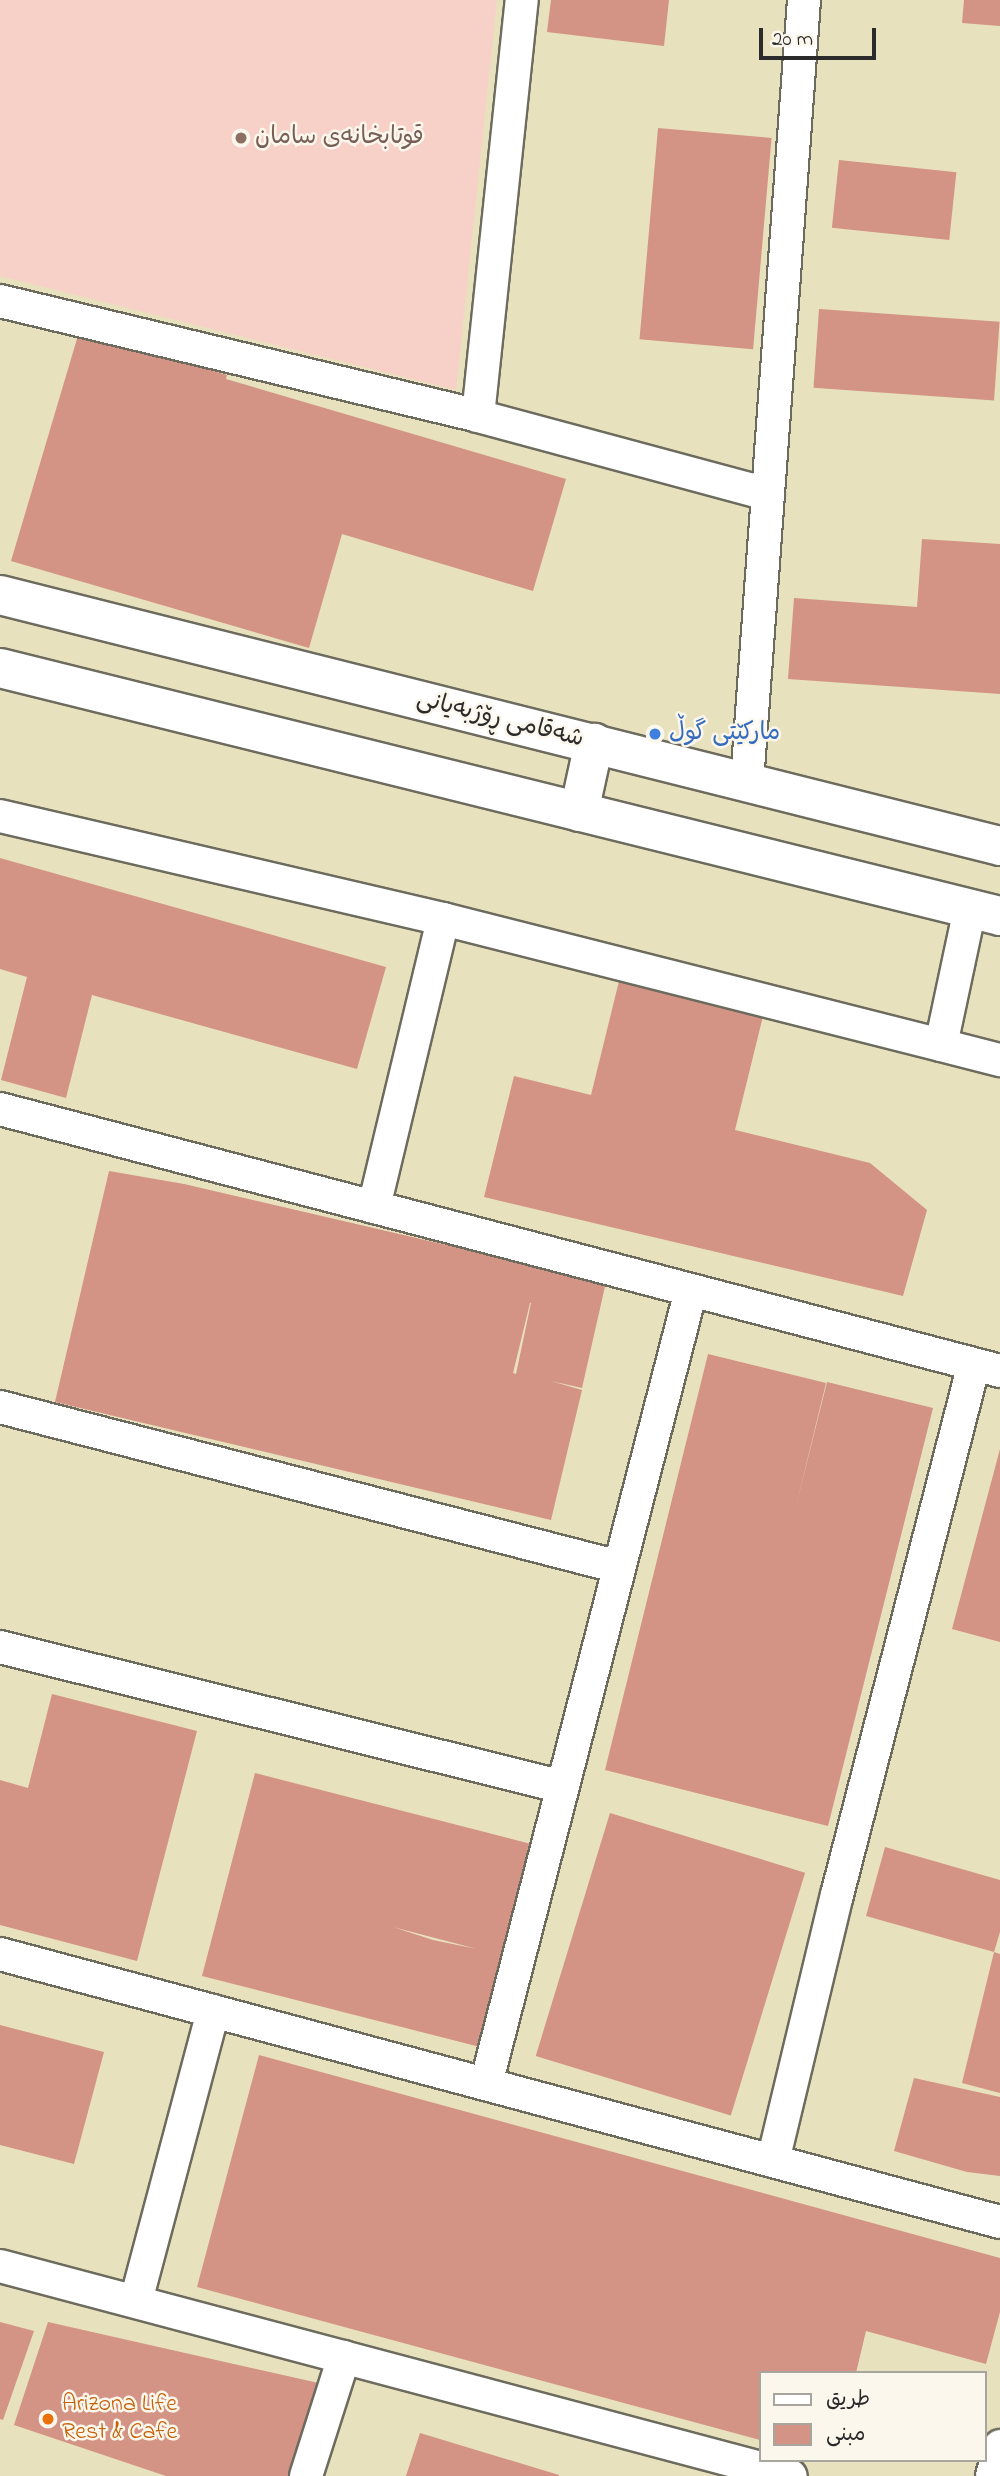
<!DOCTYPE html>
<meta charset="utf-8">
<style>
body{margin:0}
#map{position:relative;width:1000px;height:2476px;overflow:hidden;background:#e8e1bd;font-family:"Indie Flower","Playpen Sans Arabic",sans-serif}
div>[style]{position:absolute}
.built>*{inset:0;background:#f7d1c8}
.building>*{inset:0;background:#d39385;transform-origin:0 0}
.roads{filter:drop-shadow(2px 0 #6d6b5e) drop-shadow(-2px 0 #6d6b5e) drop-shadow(0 2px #6d6b5e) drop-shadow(0 -2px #6d6b5e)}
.minor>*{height:32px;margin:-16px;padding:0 16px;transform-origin:16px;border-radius:16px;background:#fff}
.tertiary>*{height:38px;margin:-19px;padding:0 19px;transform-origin:19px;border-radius:19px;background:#fff}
.dots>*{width:19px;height:19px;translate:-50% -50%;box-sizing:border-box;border:4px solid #fbf7ec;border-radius:50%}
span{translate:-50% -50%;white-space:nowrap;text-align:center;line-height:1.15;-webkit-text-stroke:5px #fbf7ec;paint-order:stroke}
.education-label{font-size:24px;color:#785e54}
.left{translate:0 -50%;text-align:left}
.street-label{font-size:24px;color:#2b2b2b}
.shop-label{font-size:24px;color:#366cbe}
.food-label{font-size:24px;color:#c56008}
.legend{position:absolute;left:759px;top:2371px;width:228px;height:91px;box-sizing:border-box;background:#fbf7ec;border:2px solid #a8a59f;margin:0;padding:9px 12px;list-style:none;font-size:21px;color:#2b2b2b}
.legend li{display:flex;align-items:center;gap:14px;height:35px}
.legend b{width:35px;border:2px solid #a8a59f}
.scale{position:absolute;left:759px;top:28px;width:117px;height:32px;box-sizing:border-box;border:4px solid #2b2b2b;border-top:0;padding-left:9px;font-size:21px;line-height:24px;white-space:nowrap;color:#2b2b2b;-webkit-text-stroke:5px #fbf7ec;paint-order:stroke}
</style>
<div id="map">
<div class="built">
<i style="clip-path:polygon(0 0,497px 0,456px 390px,0 276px)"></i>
</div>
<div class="building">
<i style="clip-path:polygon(551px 0,669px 0,664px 46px,547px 32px)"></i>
<i style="clip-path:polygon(964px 0,1000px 0,1000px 26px,962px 23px)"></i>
<i style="left:658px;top:128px;width:114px;height:212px;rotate:5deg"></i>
<i style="left:839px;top:160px;width:118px;height:68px;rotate:6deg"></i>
<i style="left:819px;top:309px;width:181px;height:79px;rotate:4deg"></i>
<i style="clip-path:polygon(79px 332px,227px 375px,226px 379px,566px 479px,533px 591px,342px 534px,309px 648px,11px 561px)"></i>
<i style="clip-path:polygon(922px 539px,1000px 544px,1000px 694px,788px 679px,794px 598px,917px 607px)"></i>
<i style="clip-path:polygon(0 858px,386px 967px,357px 1069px,92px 995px,66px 1098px,1px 1080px,27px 977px,0 969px)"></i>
<i style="clip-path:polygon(620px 977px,695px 999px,764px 1012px,735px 1130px,870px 1163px,927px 1210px,903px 1296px,484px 1197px,514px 1076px,591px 1095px)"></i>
<i style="clip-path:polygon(evenodd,109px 1171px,184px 1184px,606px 1282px,582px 1388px,551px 1381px,582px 1390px,551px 1520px,55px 1402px,109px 1171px,530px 1303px,531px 1303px,516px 1374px,513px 1373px,530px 1303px)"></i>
<i style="clip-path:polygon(708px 1354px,826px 1383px,795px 1510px,827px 1382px,933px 1408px,828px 1826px,605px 1770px)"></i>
<i style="clip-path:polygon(1000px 1449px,1000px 1642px,952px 1629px)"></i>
<i style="clip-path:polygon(52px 1694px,197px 1731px,137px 1961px,0 1925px,0 1780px,28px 1788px)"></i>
<i style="clip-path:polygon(evenodd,255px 1773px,531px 1844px,480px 2047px,202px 1976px,255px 1773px,393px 1927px,477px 1949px,433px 1940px,393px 1927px)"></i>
<i style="left:610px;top:1813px;width:204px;height:254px;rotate:17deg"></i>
<i style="clip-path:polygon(885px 1847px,1000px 1880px,1000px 1932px,994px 1952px,866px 1916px)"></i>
<i style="clip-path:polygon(994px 1952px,1000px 1954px,1000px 2093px,962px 2083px)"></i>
<i style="clip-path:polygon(0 2025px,104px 2052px,74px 2164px,0 2145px)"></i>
<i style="clip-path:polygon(259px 2055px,1000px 2258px,1000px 2312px,986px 2364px,866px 2331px,856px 2373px,760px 2373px,760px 2440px,197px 2287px)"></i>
<i style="clip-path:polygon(914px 2078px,1000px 2097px,1000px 2176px,967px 2172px,894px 2151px)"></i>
<i style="clip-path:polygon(0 2322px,34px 2331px,3px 2420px,0 2419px)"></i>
<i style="clip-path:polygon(48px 2322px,323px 2384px,294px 2476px,166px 2476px,14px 2425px)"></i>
<i style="clip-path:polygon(420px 2433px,559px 2475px,559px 2476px,406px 2476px)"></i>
</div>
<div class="roads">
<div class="minor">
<i style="left:0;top:301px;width:492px;rotate:13.5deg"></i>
<i style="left:478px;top:416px;width:300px;rotate:15.1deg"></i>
<i style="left:478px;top:416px;width:418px;rotate:-84deg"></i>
<i style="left:747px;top:782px;width:784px;rotate:-85.83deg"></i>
<i style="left:0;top:816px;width:455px;rotate:13.1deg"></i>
<i style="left:443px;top:919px;width:575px;rotate:14.21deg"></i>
<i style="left:941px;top:1045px;width:139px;rotate:-78deg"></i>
<i style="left:0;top:1109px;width:1034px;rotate:14.68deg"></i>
<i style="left:374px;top:1207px;width:296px;rotate:-76.5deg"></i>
<i style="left:0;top:1407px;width:639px;rotate:14.49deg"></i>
<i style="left:0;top:1647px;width:580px;rotate:13.96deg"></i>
<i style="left:0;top:1954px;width:1035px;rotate:15deg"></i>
<i style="left:486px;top:2084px;width:820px;rotate:-75.52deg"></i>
<i style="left:773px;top:2161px;width:274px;rotate:-76.5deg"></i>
<i style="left:837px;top:1895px;width:548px;rotate:-75.53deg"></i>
<i style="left:0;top:2266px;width:818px;rotate:14.87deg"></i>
<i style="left:136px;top:2301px;width:300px;rotate:-75.1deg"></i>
<i style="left:306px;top:2476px;width:125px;rotate:-72.3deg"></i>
<i style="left:992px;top:2476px;width:31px;rotate:-75deg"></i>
</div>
<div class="tertiary">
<i style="left:0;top:595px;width:1031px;rotate:14.09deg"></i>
<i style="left:0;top:668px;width:1030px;rotate:13.93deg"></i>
<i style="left:579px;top:812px;width:71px;rotate:-77.7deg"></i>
</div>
</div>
<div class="dots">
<i style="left:241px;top:138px;background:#8d6e63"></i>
<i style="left:655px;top:734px;background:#3f7fe0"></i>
<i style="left:48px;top:2419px;background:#e8710a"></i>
</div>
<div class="education-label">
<span class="left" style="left:255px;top:138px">قوتابخانەی سامان</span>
</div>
<div class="street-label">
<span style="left:500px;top:720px;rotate:14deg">شەقامی ڕۆژبەیانی</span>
</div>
<div class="shop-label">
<span class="left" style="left:669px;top:734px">مارکێتی گوڵ</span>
</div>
<div class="food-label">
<span class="left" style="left:62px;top:2419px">Arizona Life<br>Rest &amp; Cafe</span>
</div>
<ul class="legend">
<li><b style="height:9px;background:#fff"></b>طريق</li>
<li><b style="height:19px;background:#d39385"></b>مبنى</li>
</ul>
<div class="scale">20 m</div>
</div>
